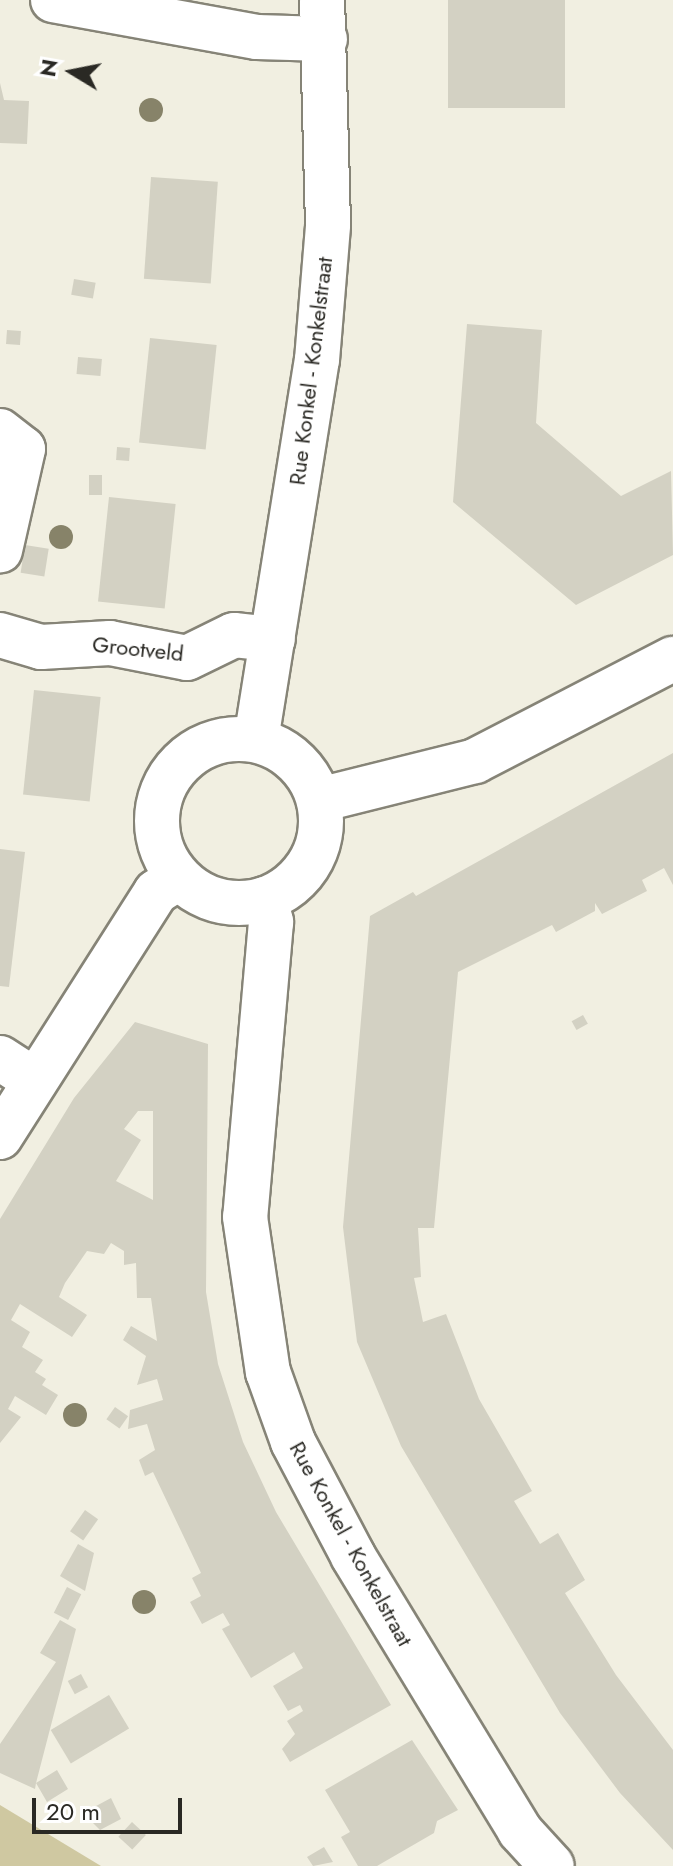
<!DOCTYPE html>
<style>
body{margin:0}
#map{position:relative;width:673px;height:1866px;overflow:hidden;background:#f1efe1;font-family:Jost,sans-serif}
div>[style]{position:absolute}
.green>*{inset:0;background:#cfc8a1}
.building>*{inset:0;background:#d3d1c3;transform-origin:0 0}
.roads{filter:drop-shadow(2px 0 #868477) drop-shadow(-2px 0 #868477) drop-shadow(0 2px #868477) drop-shadow(0 -2px #868477)}
.street>*{height:44px;margin:-22px;padding:0 22px;transform-origin:22px;border-radius:22px;background:#fff}
.street>.ring{margin:-22px;padding:0;box-sizing:content-box;background:none;border:44px solid #fff;border-radius:50%}
.trees>*{width:24px;height:24px;margin:-12px;border-radius:50%;background:#878369}
span{translate:-50% -50%;white-space:nowrap;text-align:center;line-height:1.15;-webkit-text-stroke:6px #fff;paint-order:stroke}
.street-label{font-size:22px;color:#2a2924}
.north{position:absolute;left:32px;top:32px;width:80px;height:80px;-webkit-text-stroke:6px #fff;paint-order:stroke;rotate:280deg;font-size:22px;font-weight:700;line-height:32px;text-align:center;color:#2a2924}
.north::after{content:'';display:block;margin:auto;width:28px;height:36px;background:#2a2924;clip-path:polygon(50% 0,100% 100%,50% 72%,0 100%)}
.scale{position:absolute;left:32px;top:1798px;width:150px;height:36px;box-sizing:border-box;border:4px solid #2a2924;border-top:0;padding-left:10px;font-size:24px;line-height:28px;white-space:nowrap;color:#2a2924;-webkit-text-stroke:6px #fff;paint-order:stroke}
</style>
<div id="map">
<div class="green">
<i style="clip-path:polygon(0 1805px,101px 1866px,0 1866px)"></i>
</div>
<div class="building">
<i style="left:448px;top:0;width:117px;height:108px"></i>
<i style="clip-path:polygon(0 83px,4px 100px,29px 101px,27px 144px,0 143px)"></i>
<i style="left:151px;top:177px;width:67px;height:102px;rotate:4deg"></i>
<i style="left:74px;top:279px;width:22px;height:16px;rotate:10deg"></i>
<i style="clip-path:polygon(467px 324px,542px 330px,536px 423px,621px 496px,671px 471px,673px 555px,576px 605px,453px 502px)"></i>
<i style="left:7px;top:330px;width:14px;height:14px;rotate:4deg"></i>
<i style="left:150px;top:338px;width:67px;height:105px;rotate:6deg"></i>
<i style="left:78px;top:357px;width:24px;height:17px;rotate:5deg"></i>
<i style="left:117px;top:447px;width:13px;height:13px;rotate:4deg"></i>
<i style="left:89px;top:475px;width:13px;height:20px"></i>
<i style="left:109px;top:497px;width:67px;height:105px;rotate:6deg"></i>
<i style="left:25px;top:545px;width:24px;height:28px;rotate:9deg"></i>
<i style="left:34px;top:690px;width:67px;height:105px;rotate:6deg"></i>
<i style="clip-path:polygon(673px 753px,673px 885px,664px 868px,642px 880px,647px 891px,602px 914px,595px 903px,595px 911px,556px 932px,552px 925px,458px 972px,434px 1228px,418px 1228px,421px 1277px,414px 1278px,423px 1322px,446px 1314px,479px 1399px,532px 1491px,514px 1501px,540px 1544px,558px 1533px,585px 1580px,565px 1593px,616px 1675px,673px 1750px,673px 1850px,620px 1793px,560px 1713px,401px 1446px,357px 1342px,343px 1227px,370px 916px,413px 892px,416px 896px)"></i>
<i style="clip-path:polygon(0 849px,25px 852px,9px 987px,0 986px)"></i>
<i style="left:583px;top:1015px;width:10px;height:13px;rotate:61deg"></i>
<i style="clip-path:polygon(evenodd,135px 1022px,208px 1044px,206px 1292px,218px 1364px,243px 1442px,276px 1512px,391px 1705px,290px 1762px,282px 1749px,295px 1734px,287px 1721px,303px 1711px,300px 1705px,288px 1711px,273px 1686px,303px 1668px,294px 1652px,251px 1678px,222px 1629px,230px 1625px,223px 1613px,202px 1624px,190px 1602px,201px 1596px,192px 1578px,201px 1573px,153px 1472px,145px 1476px,139px 1460px,155px 1450px,147px 1424px,128px 1429px,130px 1410px,163px 1400px,157px 1379px,137px 1385px,146px 1356px,123px 1340px,131px 1326px,157px 1341px,151px 1298px,137px 1298px,136px 1263px,124px 1265px,124px 1251px,111px 1243px,104px 1254px,87px 1251px,65px 1283px,59px 1297px,87px 1315px,72px 1337px,20px 1304px,11px 1320px,30px 1332px,22px 1347px,43px 1360px,35px 1372px,46px 1379px,42px 1385px,58px 1395px,46px 1415px,15px 1396px,8px 1409px,21px 1417px,0 1443px,0 1219px,74px 1098px,135px 1022px,138px 1111px,153px 1111px,153px 1200px,116px 1181px,141px 1140px,124px 1129px,138px 1111px)"></i>
<i style="left:115px;top:1407px;width:16px;height:15px;rotate:35deg"></i>
<i style="left:85px;top:1510px;width:16px;height:26px;rotate:35deg"></i>
<i style="clip-path:polygon(78px 1544px,94px 1553px,85px 1591px,60px 1576px)"></i>
<i style="left:67px;top:1587px;width:16px;height:29px;rotate:27deg"></i>
<i style="clip-path:polygon(60px 1620px,76px 1629px,36px 1783px,57px 1770px,68px 1789px,47px 1802px,36px 1783px,35px 1789px,0 1773px,0 1744px,56px 1662px,40px 1653px)"></i>
<i style="left:81px;top:1674px;width:15px;height:15px;rotate:62deg"></i>
<i style="left:109px;top:1695px;width:39px;height:68px;rotate:59deg"></i>
<i style="clip-path:polygon(412px 1740px,458px 1810px,437px 1821px,434px 1833px,377px 1866px,358px 1866px,341px 1837px,350px 1832px,325px 1790px)"></i>
<i style="clip-path:polygon(111px 1798px,121px 1819px,100px 1830px,83px 1813px)"></i>
<i style="left:132px;top:1822px;width:19px;height:20px;rotate:43deg"></i>
<i style="clip-path:polygon(324px 1847px,333px 1862px,313px 1866px,307px 1857px)"></i>
</div>
<div class="roads">
<div class="street">
<i style="left:53px;top:0;width:207px;rotate:10.3deg"></i>
<i style="left:257px;top:37px;width:68px;rotate:1.7deg"></i>
<i style="left:0;top:431px;width:29px;rotate:38deg"></i>
<i style="left:23px;top:449px;width:104px;rotate:102.8deg"></i>
<i style="left:0;top:635px;width:43px;rotate:16.3deg"></i>
<i style="left:41px;top:647px;width:69px;rotate:-3.3deg"></i>
<i style="left:110px;top:643px;width:78px;rotate:11deg"></i>
<i style="left:187px;top:658px;width:52px;rotate:-26.1deg"></i>
<i style="left:234px;top:635px;width:39px;rotate:6deg"></i>
<i class="ring" style="left:157px;top:739px;width:120px;height:120px"></i>
<i style="left:256px;top:740px;width:385px;rotate:-80.9deg"></i>
<i style="left:317px;top:360px;width:135px;rotate:-85.3deg"></i>
<i style="left:328px;top:225px;width:225px;rotate:-91.5deg"></i>
<i style="left:319px;top:800px;width:161px;rotate:-14deg"></i>
<i style="left:475px;top:761px;width:223px;rotate:-27.3deg"></i>
<i style="left:265px;top:899px;width:24px;rotate:75deg"></i>
<i style="left:271px;top:922px;width:296px;rotate:95deg"></i>
<i style="left:245px;top:1217px;width:157px;rotate:81.6deg"></i>
<i style="left:268px;top:1372px;width:74px;rotate:70.3deg"></i>
<i style="left:293px;top:1442px;width:129px;rotate:62.2deg"></i>
<i style="left:353px;top:1556px;width:322px;rotate:58.7deg"></i>
<i style="left:520px;top:1831px;width:47px;rotate:47.6deg"></i>
<i style="left:0;top:1058px;width:40px;rotate:32.9deg"></i>
<i style="left:0;top:1137px;width:290px;rotate:-57.5deg"></i>
<i style="left:156px;top:892px;width:26px;rotate:-32deg"></i>
</div>
</div>
<div class="trees">
<i style="left:151px;top:110px"></i>
<i style="left:61px;top:537px"></i>
<i style="left:75px;top:1415px"></i>
<i style="left:144px;top:1602px"></i>
</div>
<div class="street-label">
<span style="left:311px;top:371px;rotate:-83deg">Rue Konkel - Konkelstraat</span>
<span style="left:138px;top:649px;rotate:6deg">Grootveld</span>
<span style="left:351px;top:1544px;rotate:61deg">Rue Konkel - Konkelstraat</span>
</div>
<div class="north">N</div>
<div class="scale">20 m</div>
</div>
